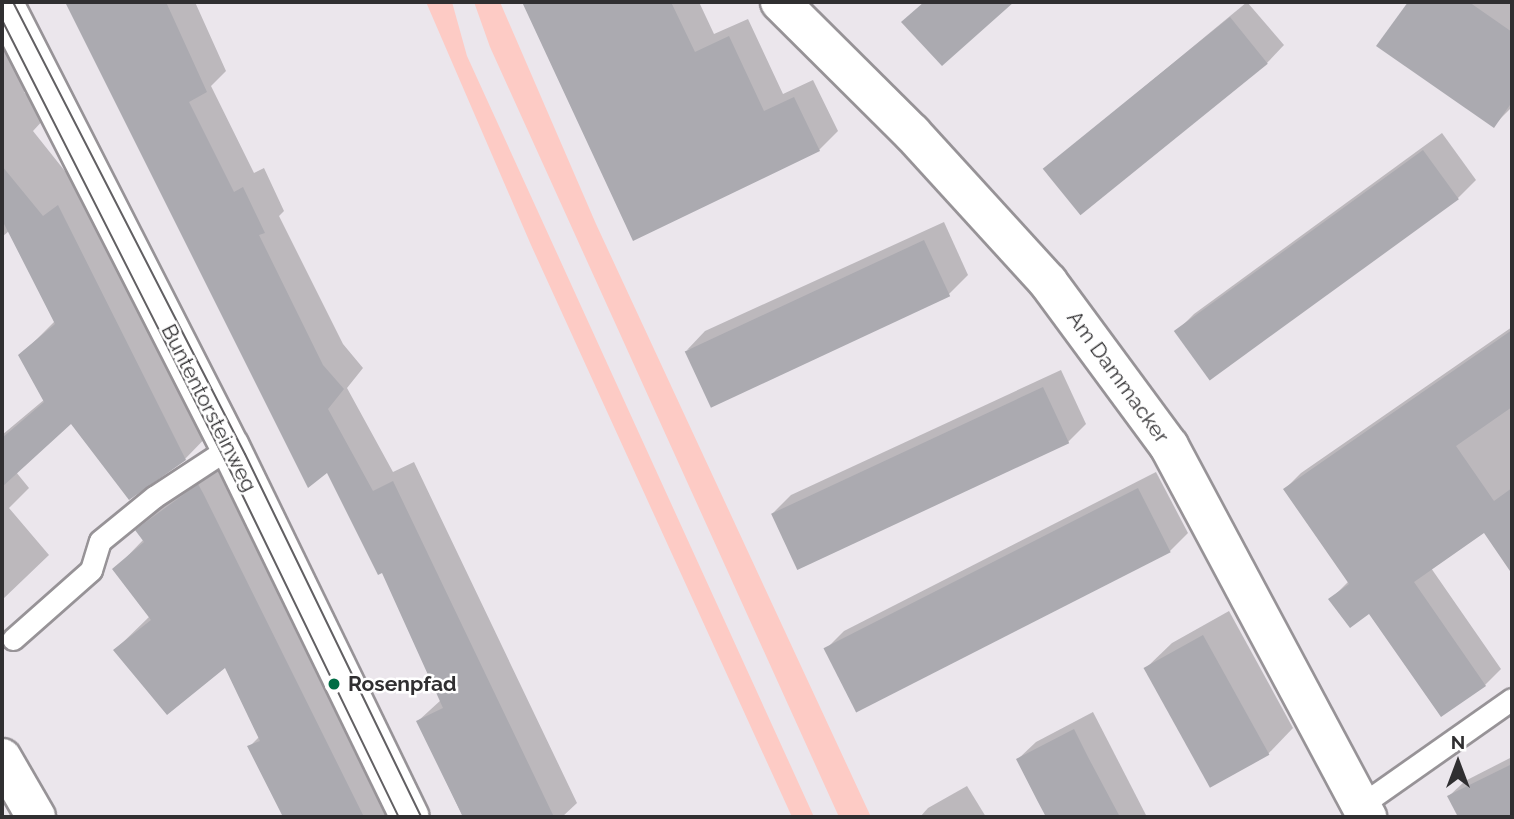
<!DOCTYPE html>
<style>
body{margin:0}
#map{position:relative;width:1514px;height:819px;overflow:hidden;background:#ebe6ec;font-family:Raleway,sans-serif}
div>[style]{position:absolute}
.green>*{inset:0;background:#fdcbc5}
.shadow>*{inset:0;background:#0003}
.building>*{inset:0;background:#abaab0;transform-origin:0 0}
.roads{filter:drop-shadow(2px 0 #979397) drop-shadow(-2px 0 #979397) drop-shadow(0 2px #979397) drop-shadow(0 -2px #979397)}
.lane>*{height:21px;margin:-10.5px;padding:0 10.5px;transform-origin:10.5px;border-radius:10.5px;background:#fff}
.street>*{height:38px;margin:-19px;padding:0 19px;transform-origin:19px;border-radius:19px;background:#fff}
.tram>*{height:2px;margin:-1px;padding:0 1px;transform-origin:1px;border-radius:1px;background:#626063}
.dots>*{width:19px;height:19px;translate:-50% -50%;box-sizing:border-box;border:4px solid #fff;border-radius:50%}
span{translate:-50% -50%;white-space:nowrap;text-align:center;line-height:1.15;-webkit-text-stroke:5px #fff;paint-order:stroke}
.street-label{font-size:21px;color:#302f31}
.poi-label{font-size:21px;color:#302f31;font-weight:700}
.left{translate:0 -50%;text-align:left}
.frame{position:absolute;inset:0;border:4px solid #302f31;pointer-events:none}
.north{position:absolute;left:1423px;top:728px;width:70px;height:70px;-webkit-text-stroke:5px #fff;paint-order:stroke;rotate:0deg;font-size:19px;font-weight:700;line-height:28px;text-align:center;color:#302f31}
.north::after{content:'';display:block;margin:auto;width:24px;height:32px;background:#302f31;clip-path:polygon(50% 0,100% 100%,50% 72%,0 100%)}
</style>
<div id="map">
<div class="green">
<i style="clip-path:polygon(426px 2px,452px 2px,467px 56px,814px 817px,792px 817px,531px 245px)"></i>
<i style="clip-path:polygon(474px 2px,500px 2px,596px 224px,871px 817px,839px 817px,490px 47px)"></i>
</div>
<div class="shadow">
<i style="clip-path:polygon(2px 2px,41px 75px,24px 92px,45px 118px,33px 131px,76px 185px,217px 426px,185px 459px,72px 422px,16px 472px,29px 488px,9px 508px,49px 555px,2px 600px,2px 435px,45px 399px,21px 355px,55px 321px,9px 231px,2px 237px)"></i>
<i style="clip-path:polygon(67px 2px,195px 2px,226px 71px,211px 86px,254px 173px,264px 168px,284px 211px,279px 216px,343px 344px,363px 368px,347px 388px,393px 472px,414px 462px,577px 803px,562px 817px,463px 817px,418px 721px,441px 700px,383px 571px,327px 470px,309px 485px)"></i>
<i style="clip-path:polygon(534px 2px,699px 2px,714px 34px,748px 19px,783px 94px,813px 80px,838px 131px,819px 150px,634px 239px,528px 9px)"></i>
<i style="clip-path:polygon(1247px 2px,1284px 45px,1267px 63px,1045px 169px)"></i>
<i style="clip-path:polygon(1410px 2px,1512px 2px,1512px 107px,1493px 126px,1379px 46px)"></i>
<i style="clip-path:polygon(1442px 133px,1476px 180px,1458px 198px,1176px 332px,1194px 314px)"></i>
<i style="clip-path:polygon(944px 222px,968px 275px,949px 294px,687px 350px,705px 331px)"></i>
<i style="clip-path:polygon(1512px 327px,1512px 572px,1484px 531px,1431px 568px,1501px 669px,1485px 685px,1370px 611px,1331px 599px,1349px 581px,1285px 489px,1301px 473px)"></i>
<i style="clip-path:polygon(1061px 370px,1086px 424px,1068px 442px,773px 513px,791px 495px)"></i>
<i style="clip-path:polygon(230px 454px,410px 817px,284px 817px,249px 747px,260px 736px,225px 666px,115px 650px,150px 616px,115px 569px,144px 539px,137px 530px,168px 498px)"></i>
<i style="clip-path:polygon(1156px 472px,1188px 533px,1170px 551px,826px 649px,844px 631px)"></i>
<i style="clip-path:polygon(1229px 611px,1293px 728px,1268px 754px,1146px 668px,1172px 643px)"></i>
<i style="clip-path:polygon(1093px 712px,1147px 817px,1049px 817px,1018px 759px,1036px 742px)"></i>
<i style="clip-path:polygon(1512px 757px,1512px 817px,1459px 817px,1449px 796px,1465px 781px)"></i>
<i style="clip-path:polygon(967px 786px,986px 817px,920px 817px,928px 808px)"></i>
</div>
<div class="building">
<i style="clip-path:polygon(65px 2px,166px 2px,207px 92px,189px 102px,234px 192px,243px 187px,265px 233px,259px 235px,323px 365px,344px 389px,328px 409px,373px 491px,393px 481px,554px 817px,463px 817px,416px 721px,443px 708px,382px 573px,378px 575px,327px 473px,308px 488px)"></i>
<i style="clip-path:polygon(522px 2px,671px 2px,695px 52px,729px 36px,764px 111px,794px 97px,820px 151px,633px 241px)"></i>
<i style="clip-path:polygon(924px 2px,1014px 2px,942px 66px,901px 22px)"></i>
<i style="clip-path:polygon(1408px 2px,1469px 2px,1512px 32px,1512px 102px,1494px 128px,1376px 46px)"></i>
<i style="left:1230px;top:17px;width:60px;height:241px;rotate:51deg"></i>
<i style="left:1423px;top:150px;width:61px;height:308px;rotate:54deg"></i>
<i style="clip-path:polygon(2px 166px,43px 216px,58px 205px,186px 460px,129px 500px,71px 424px,2px 487px,2px 438px,44px 402px,18px 355px,55px 324px,2px 220px)"></i>
<i style="left:924px;top:240px;width:62px;height:264px;rotate:65deg"></i>
<i style="clip-path:polygon(1512px 330px,1512px 407px,1456px 446px,1494px 501px,1512px 488px,1512px 574px,1484px 533px,1414px 582px,1486px 686px,1441px 717px,1369px 614px,1350px 628px,1328px 599px,1349px 584px,1283px 489px)"></i>
<i style="left:1043px;top:387px;width:62px;height:300px;rotate:65deg"></i>
<i style="clip-path:polygon(198px 484px,203px 493px,364px 817px,283px 817px,247px 746px,260px 741px,225px 668px,167px 715px,113px 650px,151px 620px,112px 569px,144px 542px,135px 530px)"></i>
<i style="left:1138px;top:488px;width:72px;height:353px;rotate:63deg"></i>
<i style="left:1203px;top:635px;width:137px;height:68px;rotate:61deg"></i>
<i style="clip-path:polygon(1074px 729px,1088px 757px,1120px 817px,1046px 817px,1038px 802px,1016px 759px)"></i>
<i style="clip-path:polygon(1512px 764px,1512px 817px,1458px 817px,1447px 796px)"></i>
</div>
<div class="roads">
<div class="lane">
<i style="left:13px;top:639px;width:104px;rotate:-41.5deg"></i>
<i style="left:91px;top:570px;width:30px;rotate:-73deg"></i>
<i style="left:100px;top:541px;width:70px;rotate:-39.2deg"></i>
<i style="left:154px;top:497px;width:91px;rotate:-33.3deg"></i>
<i style="left:1361px;top:805px;width:184px;rotate:-35.1deg"></i>
</div>
<div class="street">
<i style="left:3px;top:2px;width:500px;rotate:63deg"></i>
<i style="left:230px;top:447px;width:411px;rotate:64.1deg"></i>
<i style="left:780px;top:2px;width:186px;rotate:44.8deg"></i>
<i style="left:912px;top:133px;width:202px;rotate:47.6deg"></i>
<i style="left:1048px;top:282px;width:204px;rotate:53.6deg"></i>
<i style="left:1169px;top:446px;width:421px;rotate:61.9deg"></i>
<i style="left:2px;top:758px;width:68px;rotate:60deg"></i>
</div>
</div>
<div class="tram">
<i style="left:13px;top:2px;width:508px;rotate:62.83deg"></i>
<i style="left:245px;top:454px;width:403px;rotate:64.1deg"></i>
<i style="left:2px;top:20px;width:520px;rotate:63.14deg"></i>
<i style="left:237px;top:484px;width:370px;rotate:64.1deg"></i>
</div>
<div class="dots">
<i style="left:334px;top:684px;background:#006d45"></i>
</div>
<div class="street-label">
<span style="left:1118px;top:377px;rotate:54deg">Am Dammacker</span>
<span style="left:209px;top:408px;rotate:63deg">Buntentorsteinweg</span>
</div>
<div class="poi-label">
<span class="left" style="left:348px;top:684px">Rosenpfad</span>
</div>
<div class="frame"></div>
<div class="north">N</div>
</div>
